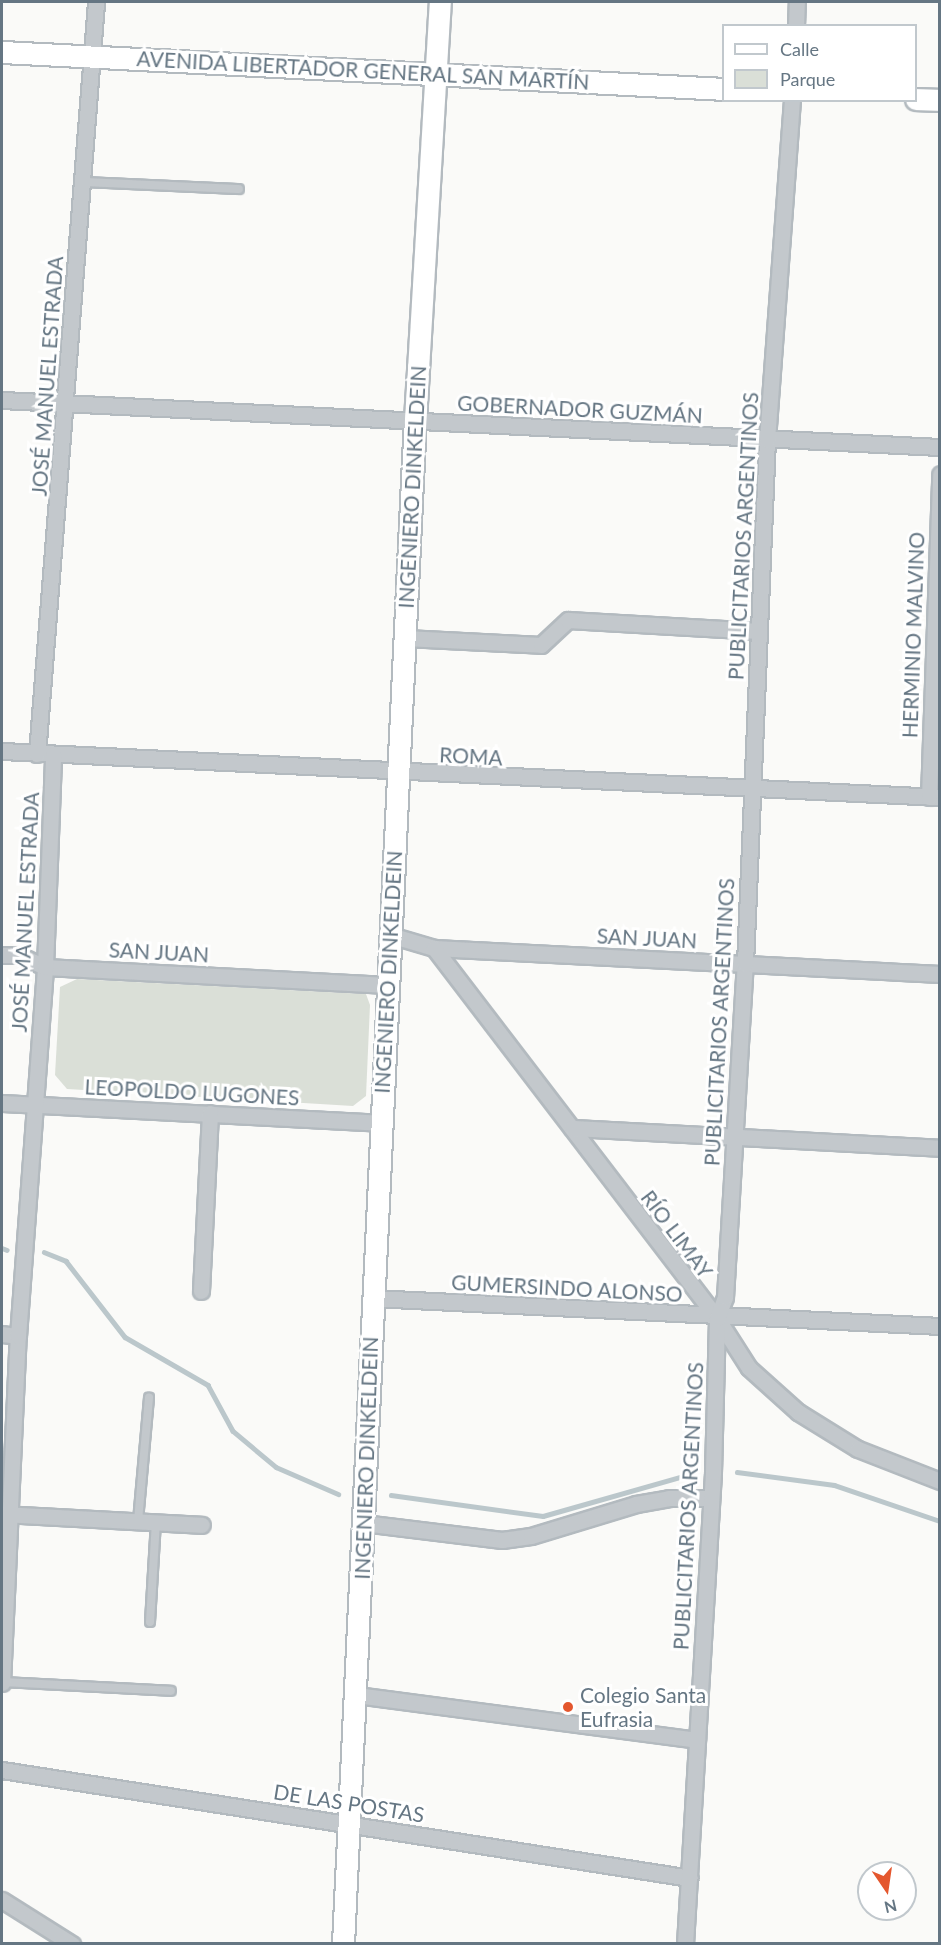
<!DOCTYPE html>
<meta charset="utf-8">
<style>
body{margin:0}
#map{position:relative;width:941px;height:1945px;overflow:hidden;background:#fafaf8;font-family:Lato,sans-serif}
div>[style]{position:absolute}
.green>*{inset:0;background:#dadfd7}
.stream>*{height:4.5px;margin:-2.25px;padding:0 2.25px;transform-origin:2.25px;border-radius:2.25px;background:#bbc7cb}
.roads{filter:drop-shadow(2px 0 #b3babf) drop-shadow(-2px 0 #b3babf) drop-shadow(0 2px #b3babf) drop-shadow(0 -2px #b3babf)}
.lane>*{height:8px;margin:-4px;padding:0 4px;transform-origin:4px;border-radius:4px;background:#c3c8cc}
.street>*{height:15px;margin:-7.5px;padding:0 7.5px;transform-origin:7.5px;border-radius:7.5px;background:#c3c8cc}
.secondary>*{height:21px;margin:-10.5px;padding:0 10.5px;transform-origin:10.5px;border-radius:10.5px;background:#fff}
.dots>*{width:16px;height:16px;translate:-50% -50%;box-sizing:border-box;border:3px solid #fff;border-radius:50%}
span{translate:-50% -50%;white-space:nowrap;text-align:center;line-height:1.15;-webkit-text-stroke:6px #fff;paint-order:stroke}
.street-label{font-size:21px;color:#657683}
.poi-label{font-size:21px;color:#657683}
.left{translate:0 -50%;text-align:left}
.frame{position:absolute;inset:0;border:3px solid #657683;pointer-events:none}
.legend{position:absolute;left:722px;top:24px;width:195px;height:78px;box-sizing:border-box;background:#fff;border:2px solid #c1c8cd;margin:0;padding:8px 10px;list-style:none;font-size:18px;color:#657683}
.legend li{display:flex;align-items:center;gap:12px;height:30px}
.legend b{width:30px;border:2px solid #c1c8cd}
.north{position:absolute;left:857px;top:1861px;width:60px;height:60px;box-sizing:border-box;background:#fff;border:2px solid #c1c8cd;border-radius:50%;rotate:167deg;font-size:16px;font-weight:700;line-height:24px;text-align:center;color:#657683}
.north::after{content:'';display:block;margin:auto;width:21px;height:27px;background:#e4572e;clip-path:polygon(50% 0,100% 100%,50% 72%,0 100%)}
</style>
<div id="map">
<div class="green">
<i style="clip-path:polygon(77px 979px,366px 994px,370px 1005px,366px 1096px,353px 1106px,67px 1089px,55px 1075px,60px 987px)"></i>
</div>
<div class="stream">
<i style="left:2px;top:1248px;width:5px;rotate:22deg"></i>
<i style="left:44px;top:1252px;width:24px;rotate:22deg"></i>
<i style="left:66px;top:1261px;width:96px;rotate:52.2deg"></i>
<i style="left:125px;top:1337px;width:96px;rotate:30deg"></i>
<i style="left:208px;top:1385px;width:52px;rotate:61.5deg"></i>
<i style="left:233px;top:1431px;width:56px;rotate:39.9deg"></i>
<i style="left:276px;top:1467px;width:68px;rotate:23.5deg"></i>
<i style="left:737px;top:1472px;width:98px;rotate:7.6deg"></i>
<i style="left:834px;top:1485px;width:112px;rotate:18.8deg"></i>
<i style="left:391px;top:1495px;width:153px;rotate:7.9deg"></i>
<i style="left:543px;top:1516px;width:157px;rotate:-15.9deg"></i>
</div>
<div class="roads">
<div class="lane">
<i style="left:83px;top:182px;width:156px;rotate:2.6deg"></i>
<i style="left:138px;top:1521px;width:124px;rotate:-84.9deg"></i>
<i style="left:150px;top:1622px;width:100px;rotate:-86.6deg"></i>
<i style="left:2px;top:1682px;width:169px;rotate:3deg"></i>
</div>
<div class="street">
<i style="left:796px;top:26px;width:24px;rotate:-88deg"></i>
<i style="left:2px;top:400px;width:939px;rotate:2.87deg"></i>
<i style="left:405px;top:638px;width:136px;rotate:2.9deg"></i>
<i style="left:541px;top:645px;width:37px;rotate:-43deg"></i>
<i style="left:568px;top:620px;width:191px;rotate:3.3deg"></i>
<i style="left:2px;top:751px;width:939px;rotate:2.81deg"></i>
<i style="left:37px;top:754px;width:754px;rotate:-85.51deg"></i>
<i style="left:929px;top:797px;width:323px;rotate:-88deg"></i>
<i style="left:390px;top:935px;width:46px;rotate:16.5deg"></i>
<i style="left:434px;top:948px;width:507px;rotate:2.94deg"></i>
<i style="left:434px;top:948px;width:466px;rotate:52.6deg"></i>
<i style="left:717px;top:1318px;width:59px;rotate:57.4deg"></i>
<i style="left:749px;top:1368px;width:66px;rotate:41.9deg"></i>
<i style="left:798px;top:1412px;width:70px;rotate:31.7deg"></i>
<i style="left:858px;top:1449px;width:88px;rotate:21.3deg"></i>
<i style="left:2px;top:955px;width:17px"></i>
<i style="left:19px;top:955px;width:29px;rotate:25deg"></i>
<i style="left:45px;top:967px;width:343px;rotate:3deg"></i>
<i style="left:2px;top:1103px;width:380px;rotate:3deg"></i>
<i style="left:572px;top:1128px;width:369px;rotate:3.1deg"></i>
<i style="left:201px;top:1291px;width:178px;rotate:-87.1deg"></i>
<i style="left:372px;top:1298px;width:569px;rotate:2.82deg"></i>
<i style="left:2px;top:1334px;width:16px;rotate:7deg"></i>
<i style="left:2px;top:1514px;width:200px;rotate:3.1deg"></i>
<i style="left:363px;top:1523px;width:140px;rotate:7deg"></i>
<i style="left:502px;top:1540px;width:29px;rotate:-8deg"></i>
<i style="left:531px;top:1536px;width:110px;rotate:-16.9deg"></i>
<i style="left:636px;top:1504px;width:34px;rotate:-10deg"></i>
<i style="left:669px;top:1498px;width:42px"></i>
<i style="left:2px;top:1683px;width:347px;rotate:-87.4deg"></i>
<i style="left:18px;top:1336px;width:370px;rotate:-85.8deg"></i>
<i style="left:45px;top:967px;width:213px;rotate:-87.8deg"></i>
<i style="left:356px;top:1695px;width:344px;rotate:7.5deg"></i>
<i style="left:2px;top:1770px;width:696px;rotate:8.92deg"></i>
<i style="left:2px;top:1900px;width:83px;rotate:32.2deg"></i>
<i style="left:685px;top:1944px;width:473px;rotate:-86.6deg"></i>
<i style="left:713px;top:1472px;width:154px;rotate:-88.5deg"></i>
<i style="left:717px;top:1318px;width:22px;rotate:-69deg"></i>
<i style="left:725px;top:1297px;width:334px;rotate:-86.6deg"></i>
<i style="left:745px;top:964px;width:524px;rotate:-87.6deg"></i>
<i style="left:767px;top:440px;width:341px;rotate:-85.8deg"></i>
</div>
<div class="secondary">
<i style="left:2px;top:52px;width:723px;rotate:2.93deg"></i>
<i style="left:916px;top:99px;width:24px;rotate:2deg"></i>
<i style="left:343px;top:1944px;width:1526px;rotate:-87.3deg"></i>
<i style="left:415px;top:420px;width:419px;rotate:-86.6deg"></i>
</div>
</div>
<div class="dots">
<i style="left:568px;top:1707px;background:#e4572e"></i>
</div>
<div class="street-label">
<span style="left:363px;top:70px;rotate:3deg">AVENIDA LIBERTADOR GENERAL SAN MARTÍN</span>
<span style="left:47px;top:376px;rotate:-86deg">JOSÉ MANUEL ESTRADA</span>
<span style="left:580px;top:409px;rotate:3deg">GOBERNADOR GUZMÁN</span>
<span style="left:412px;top:487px;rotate:-87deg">INGENIERO DINKELDEIN</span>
<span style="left:743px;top:536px;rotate:-87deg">PUBLICITARIOS ARGENTINOS</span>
<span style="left:913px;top:635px;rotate:-88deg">HERMINIO MALVINO</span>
<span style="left:471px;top:756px;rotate:3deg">ROMA</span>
<span style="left:25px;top:912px;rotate:-87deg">JOSÉ MANUEL ESTRADA</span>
<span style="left:647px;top:938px;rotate:3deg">SAN JUAN</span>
<span style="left:159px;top:952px;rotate:3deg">SAN JUAN</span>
<span style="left:388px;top:972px;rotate:-87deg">INGENIERO DINKELDEIN</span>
<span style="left:719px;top:1022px;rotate:-87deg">PUBLICITARIOS ARGENTINOS</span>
<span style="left:192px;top:1092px;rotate:3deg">LEOPOLDO LUGONES</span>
<span style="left:677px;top:1234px;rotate:53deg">RÍO LIMAY</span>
<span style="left:567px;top:1288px;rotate:3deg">GUMERSINDO ALONSO</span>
<span style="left:366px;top:1458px;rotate:-88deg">INGENIERO DINKELDEIN</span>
<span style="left:688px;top:1506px;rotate:-87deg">PUBLICITARIOS ARGENTINOS</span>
<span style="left:349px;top:1803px;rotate:9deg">DE LAS POSTAS</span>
</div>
<div class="poi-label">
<span class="left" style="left:580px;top:1707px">Colegio Santa<br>Eufrasia</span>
</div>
<div class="frame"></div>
<ul class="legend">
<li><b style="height:8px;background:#fff"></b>Calle</li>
<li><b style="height:16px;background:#dadfd7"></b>Parque</li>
</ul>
<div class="north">N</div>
</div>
